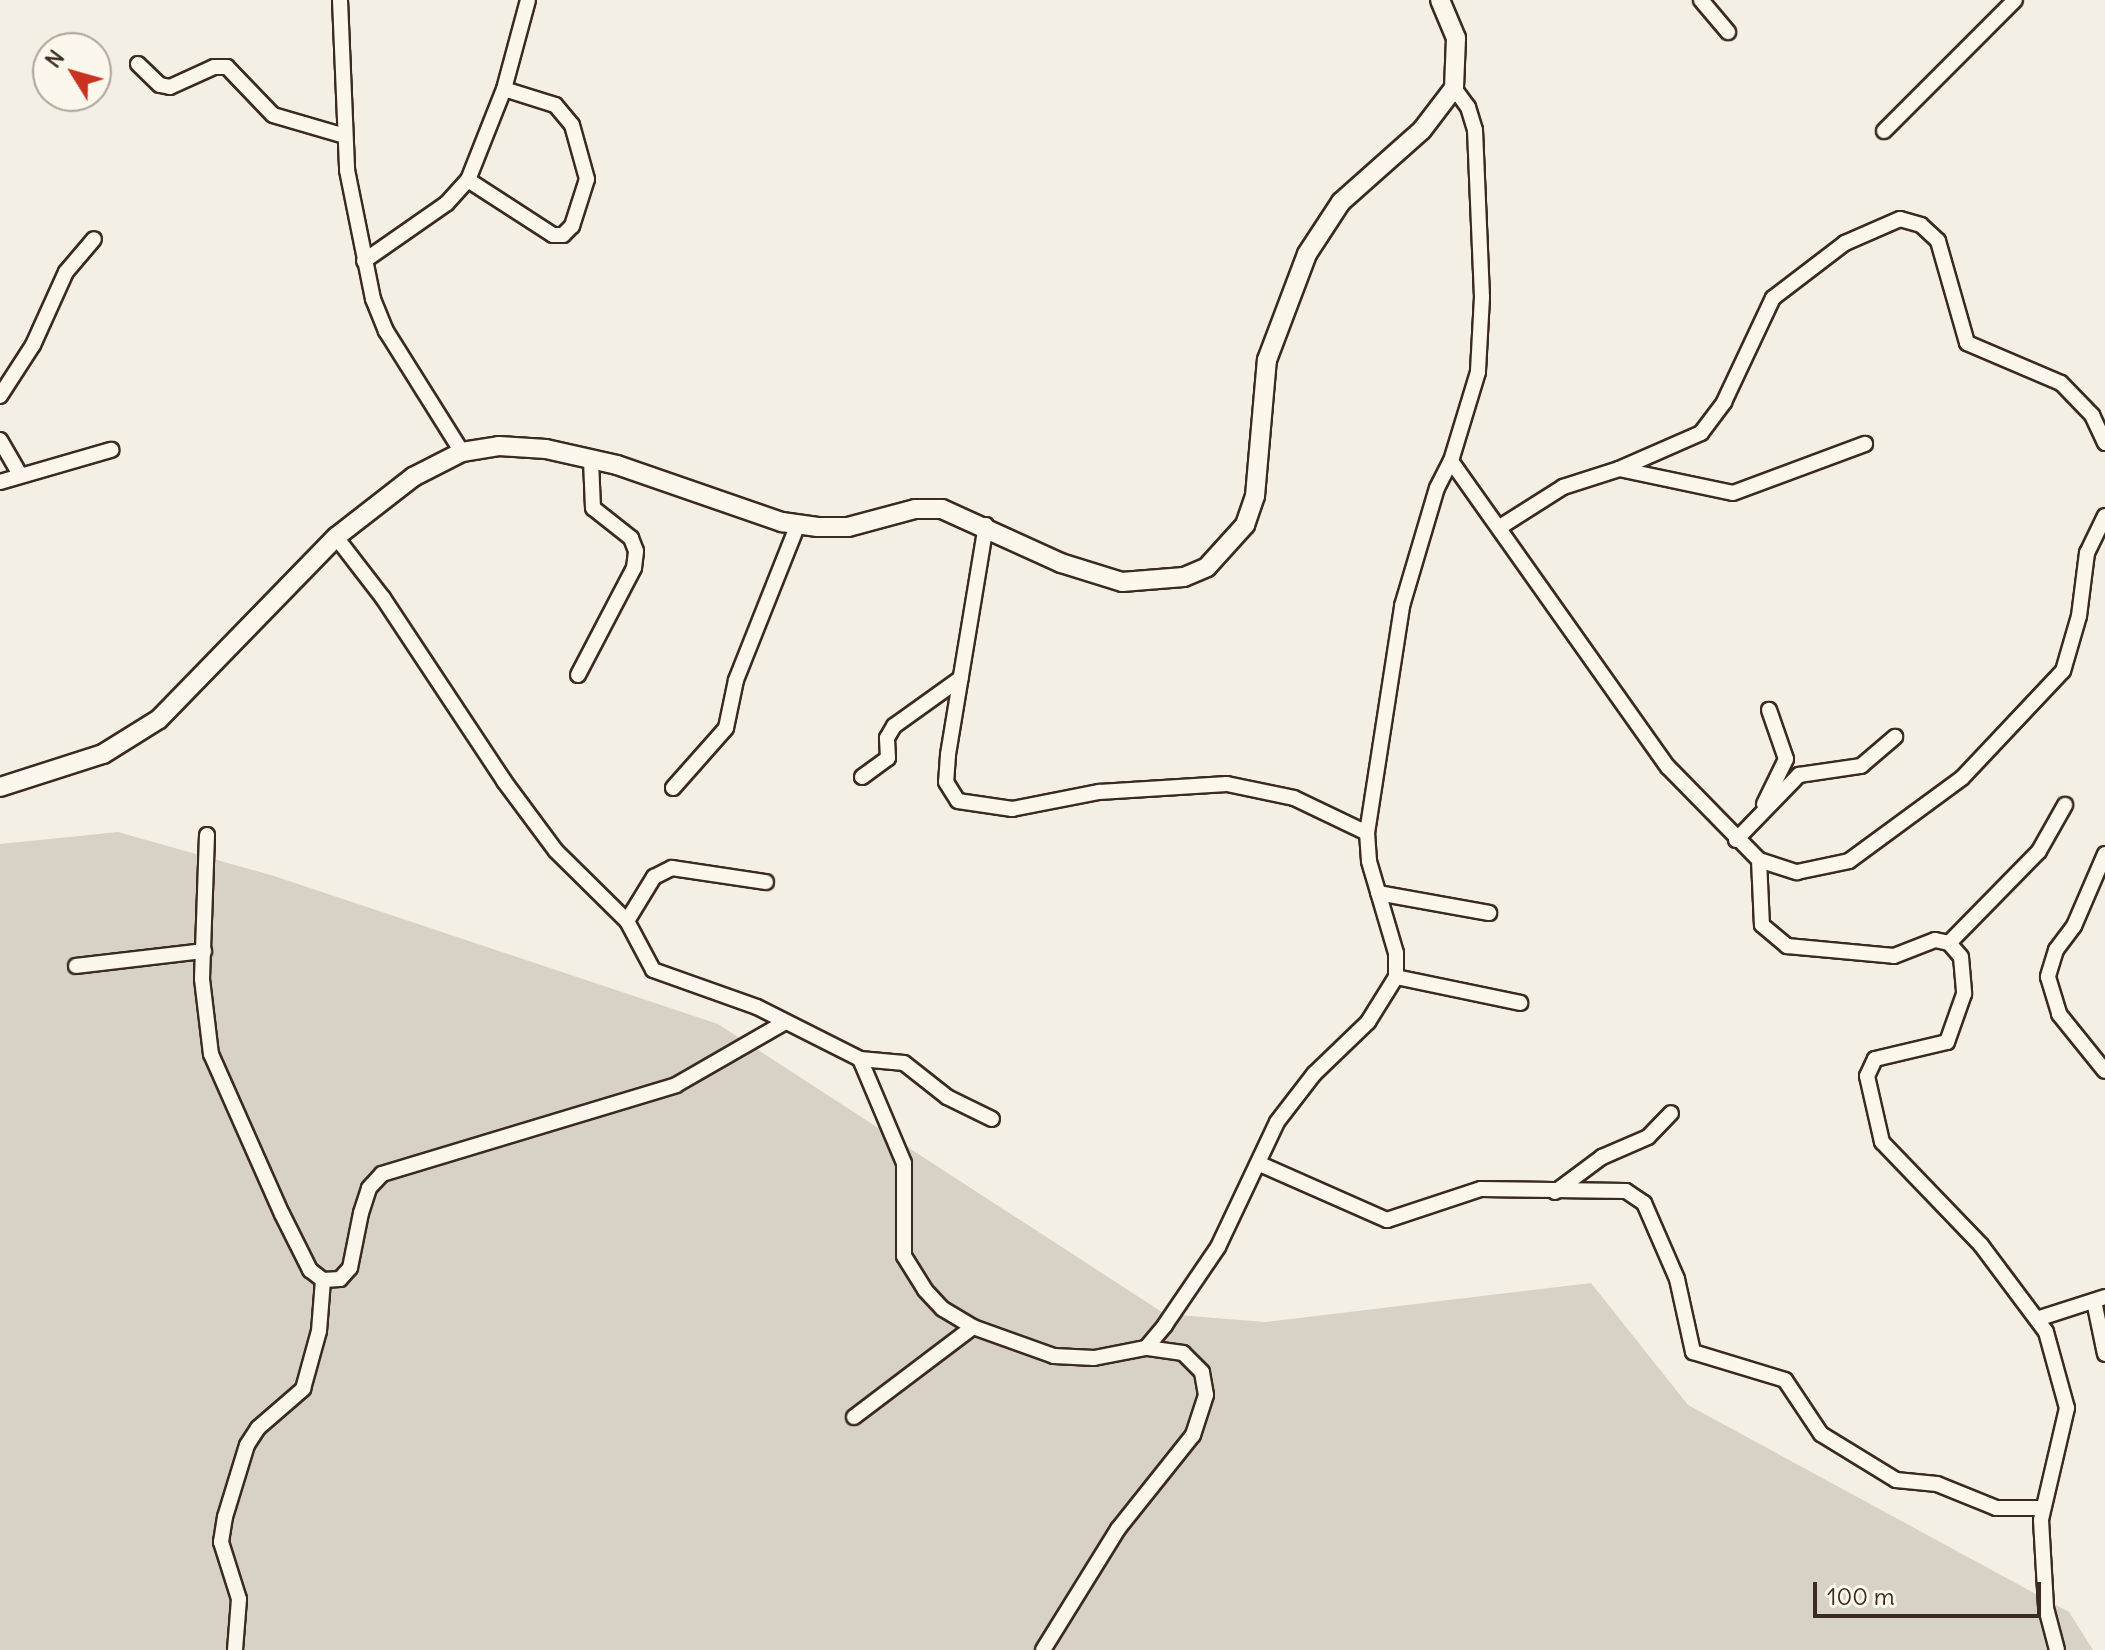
<!DOCTYPE html>
<style>
body{margin:0}
#map{position:relative;width:2105px;height:1650px;overflow:hidden;background:#f3efe4;font-family:Delius,sans-serif}
div>[style]{position:absolute}
.green>*{inset:0;background:#d8d1c6}
.roads{filter:drop-shadow(2px 0 #3b2a1e) drop-shadow(-2px 0 #3b2a1e) drop-shadow(0 2px #3b2a1e) drop-shadow(0 -2px #3b2a1e)}
.street>*{height:14px;margin:-7px;padding:0 7px;transform-origin:7px;border-radius:7px;background:#fbf7ec}
.secondary>*{height:18px;margin:-9px;padding:0 9px;transform-origin:9px;border-radius:9px;background:#fbf7ec}
span{translate:-50% -50%;white-space:nowrap;text-align:center;line-height:1.15;-webkit-text-stroke:6px #fbf7ec;paint-order:stroke}
.north{position:absolute;left:32px;top:32px;width:80px;height:80px;box-sizing:border-box;background:#fbf7ec;border:2px solid #aea59a;border-radius:50%;rotate:307deg;font-size:22px;font-weight:700;line-height:32px;text-align:center;color:#3b2a1e}
.north::after{content:'';display:block;margin:auto;width:28px;height:36px;background:#c8321e;clip-path:polygon(50% 0,100% 100%,50% 72%,0 100%)}
.scale{position:absolute;left:1813px;top:1582px;width:228px;height:36px;box-sizing:border-box;border:4px solid #3b2a1e;border-top:0;padding-left:10px;font-size:24px;line-height:28px;white-space:nowrap;color:#3b2a1e;-webkit-text-stroke:6px #fbf7ec;paint-order:stroke}
</style>
<div id="map">
<div class="green">
<i style="clip-path:polygon(118px 832px,274px 876px,718px 1024px,1165px 1314px,1265px 1322px,1591px 1283px,1688px 1405px,2069px 1612px,2093px 1650px,0 1650px,0 844px)"></i>
</div>
<div class="roads">
<div class="street">
<i style="left:340px;top:0;width:170px;rotate:87.6deg"></i>
<i style="left:347px;top:170px;width:132px;rotate:78.6deg"></i>
<i style="left:373px;top:299px;width:35px;rotate:68deg"></i>
<i style="left:386px;top:331px;width:143px;rotate:57.9deg"></i>
<i style="left:1701px;top:0;width:42px;rotate:49.8deg"></i>
<i style="left:138px;top:64px;width:30px;rotate:44deg"></i>
<i style="left:160px;top:85px;width:10px;rotate:11deg"></i>
<i style="left:170px;top:87px;width:48px;rotate:-24.4deg"></i>
<i style="left:214px;top:67px;width:13px"></i>
<i style="left:227px;top:67px;width:66px;rotate:46.2deg"></i>
<i style="left:273px;top:115px;width:75px;rotate:16.3deg"></i>
<i style="left:1454px;top:88px;width:24px;rotate:54deg"></i>
<i style="left:1468px;top:107px;width:24px;rotate:73deg"></i>
<i style="left:1475px;top:130px;width:167px;rotate:87.6deg"></i>
<i style="left:1482px;top:297px;width:75px;rotate:93.1deg"></i>
<i style="left:1478px;top:372px;width:93px;rotate:106.9deg"></i>
<i style="left:1451px;top:461px;width:375px;rotate:54.7deg"></i>
<i style="left:1668px;top:767px;width:130px;rotate:45.6deg"></i>
<i style="left:1759px;top:860px;width:40px;rotate:18deg"></i>
<i style="left:1797px;top:872px;width:53px;rotate:-11.9deg"></i>
<i style="left:1849px;top:861px;width:140px;rotate:-36.3deg"></i>
<i style="left:1962px;top:778px;width:147px;rotate:-46.7deg"></i>
<i style="left:2063px;top:671px;width:57px;rotate:-73.8deg"></i>
<i style="left:2079px;top:616px;width:64px;rotate:-82.8deg"></i>
<i style="left:2087px;top:553px;width:41px;rotate:-64.1deg"></i>
<i style="left:1884px;top:131px;width:185px;rotate:-45deg"></i>
<i style="left:468px;top:180px;width:101px;rotate:32.9deg"></i>
<i style="left:553px;top:235px;width:10px"></i>
<i style="left:563px;top:235px;width:13px;rotate:-45deg"></i>
<i style="left:572px;top:226px;width:49px;rotate:-72.3deg"></i>
<i style="left:587px;top:179px;width:56px;rotate:-105.5deg"></i>
<i style="left:572px;top:125px;width:26px;rotate:-130deg"></i>
<i style="left:555px;top:105px;width:53px;rotate:-162.6deg"></i>
<i style="left:364px;top:261px;width:101px;rotate:-34.9deg"></i>
<i style="left:447px;top:203px;width:31px;rotate:-48deg"></i>
<i style="left:468px;top:180px;width:98px;rotate:-68.4deg"></i>
<i style="left:504px;top:89px;width:92px;rotate:-74.9deg"></i>
<i style="left:0;top:396px;width:61px;rotate:-57.1deg"></i>
<i style="left:33px;top:345px;width:80px;rotate:-65.7deg"></i>
<i style="left:66px;top:272px;width:43px;rotate:-49.7deg"></i>
<i style="left:0;top:440px;width:39px;rotate:60deg"></i>
<i style="left:1619px;top:469px;width:90px;rotate:-23.7deg"></i>
<i style="left:1701px;top:433px;width:39px;rotate:-53deg"></i>
<i style="left:1724px;top:402px;width:115px;rotate:-64.8deg"></i>
<i style="left:1773px;top:298px;width:91px;rotate:-37.4deg"></i>
<i style="left:1845px;top:243px;width:60px;rotate:-23.6deg"></i>
<i style="left:1900px;top:219px;width:22px;rotate:16deg"></i>
<i style="left:1921px;top:225px;width:23px;rotate:43deg"></i>
<i style="left:1938px;top:241px;width:106px;rotate:74.1deg"></i>
<i style="left:1967px;top:343px;width:102px;rotate:23.1deg"></i>
<i style="left:2061px;top:383px;width:45px;rotate:45.9deg"></i>
<i style="left:2092px;top:415px;width:31px;rotate:65deg"></i>
<i style="left:0;top:482px;width:116px;rotate:-16.1deg"></i>
<i style="left:986px;top:525px;width:233px;rotate:99.4deg"></i>
<i style="left:948px;top:755px;width:27px;rotate:94deg"></i>
<i style="left:946px;top:782px;width:22px;rotate:58deg"></i>
<i style="left:958px;top:801px;width:55px;rotate:8.4deg"></i>
<i style="left:1012px;top:809px;width:89px;rotate:-11.1deg"></i>
<i style="left:1099px;top:792px;width:128px;rotate:-3.6deg"></i>
<i style="left:1227px;top:784px;width:68px;rotate:11.8deg"></i>
<i style="left:1294px;top:798px;width:81px;rotate:25.6deg"></i>
<i style="left:1500px;top:527px;width:75px;rotate:-32.4deg"></i>
<i style="left:1563px;top:487px;width:59px;rotate:-17.8deg"></i>
<i style="left:1619px;top:469px;width:116px;rotate:11.9deg"></i>
<i style="left:1733px;top:493px;width:141px;rotate:-20.4deg"></i>
<i style="left:336px;top:537px;width:77px;rotate:52.4deg"></i>
<i style="left:383px;top:598px;width:219px;rotate:56.5deg"></i>
<i style="left:504px;top:781px;width:87px;rotate:53.4deg"></i>
<i style="left:556px;top:851px;width:100px;rotate:44.6deg"></i>
<i style="left:627px;top:921px;width:55px;rotate:62deg"></i>
<i style="left:653px;top:970px;width:110px;rotate:19.6deg"></i>
<i style="left:757px;top:1007px;width:115px;rotate:26.8deg"></i>
<i style="left:860px;top:1059px;width:113px;rotate:67.1deg"></i>
<i style="left:904px;top:1163px;width:93px;rotate:90deg"></i>
<i style="left:904px;top:1256px;width:40px;rotate:58deg"></i>
<i style="left:925px;top:1290px;width:26px;rotate:47deg"></i>
<i style="left:943px;top:1309px;width:35px;rotate:31deg"></i>
<i style="left:973px;top:1327px;width:86px;rotate:19.7deg"></i>
<i style="left:1054px;top:1356px;width:40px;rotate:2.9deg"></i>
<i style="left:1094px;top:1358px;width:53px;rotate:-10.9deg"></i>
<i style="left:1146px;top:1348px;width:30px;rotate:-50deg"></i>
<i style="left:1165px;top:1325px;width:94px;rotate:-55.8deg"></i>
<i style="left:1218px;top:1247px;width:138px;rotate:-64.7deg"></i>
<i style="left:1277px;top:1122px;width:61px;rotate:-52.4deg"></i>
<i style="left:1314px;top:1074px;width:75px;rotate:-43.9deg"></i>
<i style="left:1368px;top:1022px;width:53px;rotate:-58.1deg"></i>
<i style="left:1396px;top:977px;width:24px;rotate:-90deg"></i>
<i style="left:1396px;top:953px;width:96px;rotate:-106.4deg"></i>
<i style="left:1369px;top:861px;width:28px;rotate:-94deg"></i>
<i style="left:1367px;top:833px;width:230px;rotate:-81.2deg"></i>
<i style="left:1402px;top:606px;width:123px;rotate:-73.5deg"></i>
<i style="left:1437px;top:488px;width:30px;rotate:-63deg"></i>
<i style="left:578px;top:675px;width:121px;rotate:-62.4deg"></i>
<i style="left:634px;top:568px;width:17px;rotate:-83deg"></i>
<i style="left:636px;top:551px;width:14px;rotate:-111deg"></i>
<i style="left:631px;top:538px;width:48px;rotate:-141.7deg"></i>
<i style="left:593px;top:508px;width:48px;rotate:-92.4deg"></i>
<i style="left:862px;top:777px;width:32px;rotate:-36deg"></i>
<i style="left:888px;top:758px;width:20px;rotate:-93deg"></i>
<i style="left:887px;top:738px;width:14px;rotate:-60deg"></i>
<i style="left:894px;top:726px;width:82px;rotate:-35.6deg"></i>
<i style="left:673px;top:788px;width:80px;rotate:-48.5deg"></i>
<i style="left:726px;top:728px;width:49px;rotate:-78.2deg"></i>
<i style="left:736px;top:680px;width:168px;rotate:-68.3deg"></i>
<i style="left:1764px;top:804px;width:50px;rotate:-63.9deg"></i>
<i style="left:1786px;top:759px;width:52px;rotate:-109.1deg"></i>
<i style="left:207px;top:835px;width:144px;rotate:92deg"></i>
<i style="left:202px;top:979px;width:76px;rotate:83.2deg"></i>
<i style="left:211px;top:1054px;width:175px;rotate:66.1deg"></i>
<i style="left:282px;top:1214px;width:63px;rotate:63.4deg"></i>
<i style="left:310px;top:1270px;width:16px;rotate:38deg"></i>
<i style="left:323px;top:1280px;width:17px;rotate:-3deg"></i>
<i style="left:340px;top:1279px;width:15px;rotate:-48deg"></i>
<i style="left:350px;top:1268px;width:56px;rotate:-78.7deg"></i>
<i style="left:361px;top:1213px;width:26px;rotate:-72deg"></i>
<i style="left:369px;top:1188px;width:19px;rotate:-47deg"></i>
<i style="left:382px;top:1174px;width:307px;rotate:-16.8deg"></i>
<i style="left:676px;top:1085px;width:125px;rotate:-29.9deg"></i>
<i style="left:1736px;top:840px;width:91px;rotate:-45.9deg"></i>
<i style="left:1799px;top:775px;width:63px;rotate:-8.3deg"></i>
<i style="left:1861px;top:766px;width:45px;rotate:-40.5deg"></i>
<i style="left:2105px;top:854px;width:78px;rotate:113.3deg"></i>
<i style="left:2074px;top:926px;width:30px;rotate:127deg"></i>
<i style="left:2056px;top:950px;width:28px;rotate:107deg"></i>
<i style="left:2048px;top:977px;width:39px;rotate:73deg"></i>
<i style="left:2059px;top:1014px;width:73px;rotate:51.1deg"></i>
<i style="left:1759px;top:860px;width:65px;rotate:87.4deg"></i>
<i style="left:1762px;top:925px;width:33px;rotate:40deg"></i>
<i style="left:1787px;top:946px;width:107px;rotate:5.3deg"></i>
<i style="left:1894px;top:956px;width:44px;rotate:-21.3deg"></i>
<i style="left:1935px;top:940px;width:14px;rotate:12deg"></i>
<i style="left:1949px;top:943px;width:18px;rotate:49deg"></i>
<i style="left:1961px;top:957px;width:37px;rotate:85deg"></i>
<i style="left:1964px;top:994px;width:51px;rotate:109.5deg"></i>
<i style="left:1947px;top:1042px;width:74px;rotate:166.7deg"></i>
<i style="left:1875px;top:1059px;width:19px;rotate:115deg"></i>
<i style="left:1867px;top:1076px;width:68px;rotate:77.2deg"></i>
<i style="left:1882px;top:1142px;width:143px;rotate:46.1deg"></i>
<i style="left:1981px;top:1245px;width:109px;rotate:53.2deg"></i>
<i style="left:2046px;top:1332px;width:79px;rotate:74.6deg"></i>
<i style="left:2067px;top:1408px;width:115px;rotate:103.1deg"></i>
<i style="left:2041px;top:1520px;width:88px;rotate:86.7deg"></i>
<i style="left:2046px;top:1608px;width:43px;rotate:75.3deg"></i>
<i style="left:1378px;top:893px;width:113px;rotate:10.2deg"></i>
<i style="left:627px;top:921px;width:52px;rotate:-58.5deg"></i>
<i style="left:654px;top:877px;width:20px;rotate:-27deg"></i>
<i style="left:672px;top:868px;width:95px;rotate:8.5deg"></i>
<i style="left:1949px;top:943px;width:129px;rotate:-45.6deg"></i>
<i style="left:2039px;top:851px;width:53px;rotate:-60.5deg"></i>
<i style="left:76px;top:966px;width:129px;rotate:-6.7deg"></i>
<i style="left:1396px;top:977px;width:127px;rotate:11.8deg"></i>
<i style="left:860px;top:1059px;width:44px;rotate:5.2deg"></i>
<i style="left:904px;top:1063px;width:55px;rotate:38.3deg"></i>
<i style="left:947px;top:1097px;width:50px;rotate:26.1deg"></i>
<i style="left:1260px;top:1164px;width:139px;rotate:23.8deg"></i>
<i style="left:1387px;top:1220px;width:99px;rotate:-18.3deg"></i>
<i style="left:1481px;top:1189px;width:145px;rotate:0.8deg"></i>
<i style="left:1626px;top:1191px;width:22px;rotate:34deg"></i>
<i style="left:1644px;top:1203px;width:83px;rotate:66.5deg"></i>
<i style="left:1677px;top:1279px;width:75px;rotate:77.6deg"></i>
<i style="left:1693px;top:1352px;width:96px;rotate:16.9deg"></i>
<i style="left:1785px;top:1380px;width:65px;rotate:56.3deg"></i>
<i style="left:1821px;top:1434px;width:88px;rotate:31.5deg"></i>
<i style="left:1896px;top:1480px;width:41px;rotate:5.6deg"></i>
<i style="left:1937px;top:1484px;width:64px;rotate:22.1deg"></i>
<i style="left:1996px;top:1508px;width:47px"></i>
<i style="left:1555px;top:1192px;width:59px;rotate:-36.7deg"></i>
<i style="left:1602px;top:1157px;width:50px;rotate:-23.5deg"></i>
<i style="left:1648px;top:1137px;width:33px;rotate:-46deg"></i>
<i style="left:2094px;top:1301px;width:54px;rotate:78.3deg"></i>
<i style="left:2040px;top:1318px;width:68px;rotate:-17.9deg"></i>
<i style="left:854px;top:1417px;width:149px;rotate:-37.1deg"></i>
<i style="left:235px;top:1650px;width:51px;rotate:-85.5deg"></i>
<i style="left:239px;top:1599px;width:60px;rotate:-107.5deg"></i>
<i style="left:221px;top:1542px;width:25px;rotate:-81deg"></i>
<i style="left:225px;top:1517px;width:75px;rotate:-73deg"></i>
<i style="left:247px;top:1445px;width:20px;rotate:-57deg"></i>
<i style="left:258px;top:1428px;width:60px;rotate:-40.9deg"></i>
<i style="left:303px;top:1389px;width:60px;rotate:-74.6deg"></i>
<i style="left:319px;top:1331px;width:51px;rotate:-85.5deg"></i>
<i style="left:1043px;top:1650px;width:142px;rotate:-58.2deg"></i>
<i style="left:1118px;top:1529px;width:120px;rotate:-51.4deg"></i>
<i style="left:1193px;top:1435px;width:42px;rotate:-72deg"></i>
<i style="left:1206px;top:1395px;width:23px;rotate:-100deg"></i>
<i style="left:1202px;top:1372px;width:27px;rotate:-135deg"></i>
<i style="left:1183px;top:1353px;width:37px;rotate:-172deg"></i>
</div>
<div class="secondary">
<i style="left:0;top:787px;width:108px;rotate:-17.8deg"></i>
<i style="left:103px;top:754px;width:66px;rotate:-32deg"></i>
<i style="left:159px;top:719px;width:254px;rotate:-45.8deg"></i>
<i style="left:336px;top:537px;width:98px;rotate:-37.9deg"></i>
<i style="left:413px;top:477px;width:55px;rotate:-27deg"></i>
<i style="left:462px;top:452px;width:37px;rotate:-9deg"></i>
<i style="left:499px;top:446px;width:47px;rotate:3.7deg"></i>
<i style="left:546px;top:449px;width:73px;rotate:12.7deg"></i>
<i style="left:617px;top:465px;width:175px;rotate:19.1deg"></i>
<i style="left:782px;top:522px;width:36px;rotate:8deg"></i>
<i style="left:818px;top:527px;width:30px"></i>
<i style="left:848px;top:527px;width:69px;rotate:-15deg"></i>
<i style="left:915px;top:509px;width:27px"></i>
<i style="left:942px;top:509px;width:131px;rotate:24.4deg"></i>
<i style="left:1061px;top:563px;width:64px;rotate:17.3deg"></i>
<i style="left:1122px;top:582px;width:62px;rotate:-4.6deg"></i>
<i style="left:1184px;top:577px;width:25px;rotate:-23deg"></i>
<i style="left:1207px;top:567px;width:57px;rotate:-47.9deg"></i>
<i style="left:1245px;top:525px;width:31px;rotate:-71deg"></i>
<i style="left:1255px;top:496px;width:137px;rotate:-85deg"></i>
<i style="left:1267px;top:360px;width:113px;rotate:-69.3deg"></i>
<i style="left:1307px;top:254px;width:62px;rotate:-56.8deg"></i>
<i style="left:1341px;top:202px;width:108px;rotate:-41.6deg"></i>
<i style="left:1422px;top:130px;width:53px;rotate:-52.7deg"></i>
<i style="left:1454px;top:88px;width:50px;rotate:-87.7deg"></i>
<i style="left:1456px;top:38px;width:41px;rotate:-112.8deg"></i>
</div>
</div>
<div class="north">N</div>
<div class="scale">100 m</div>
</div>
